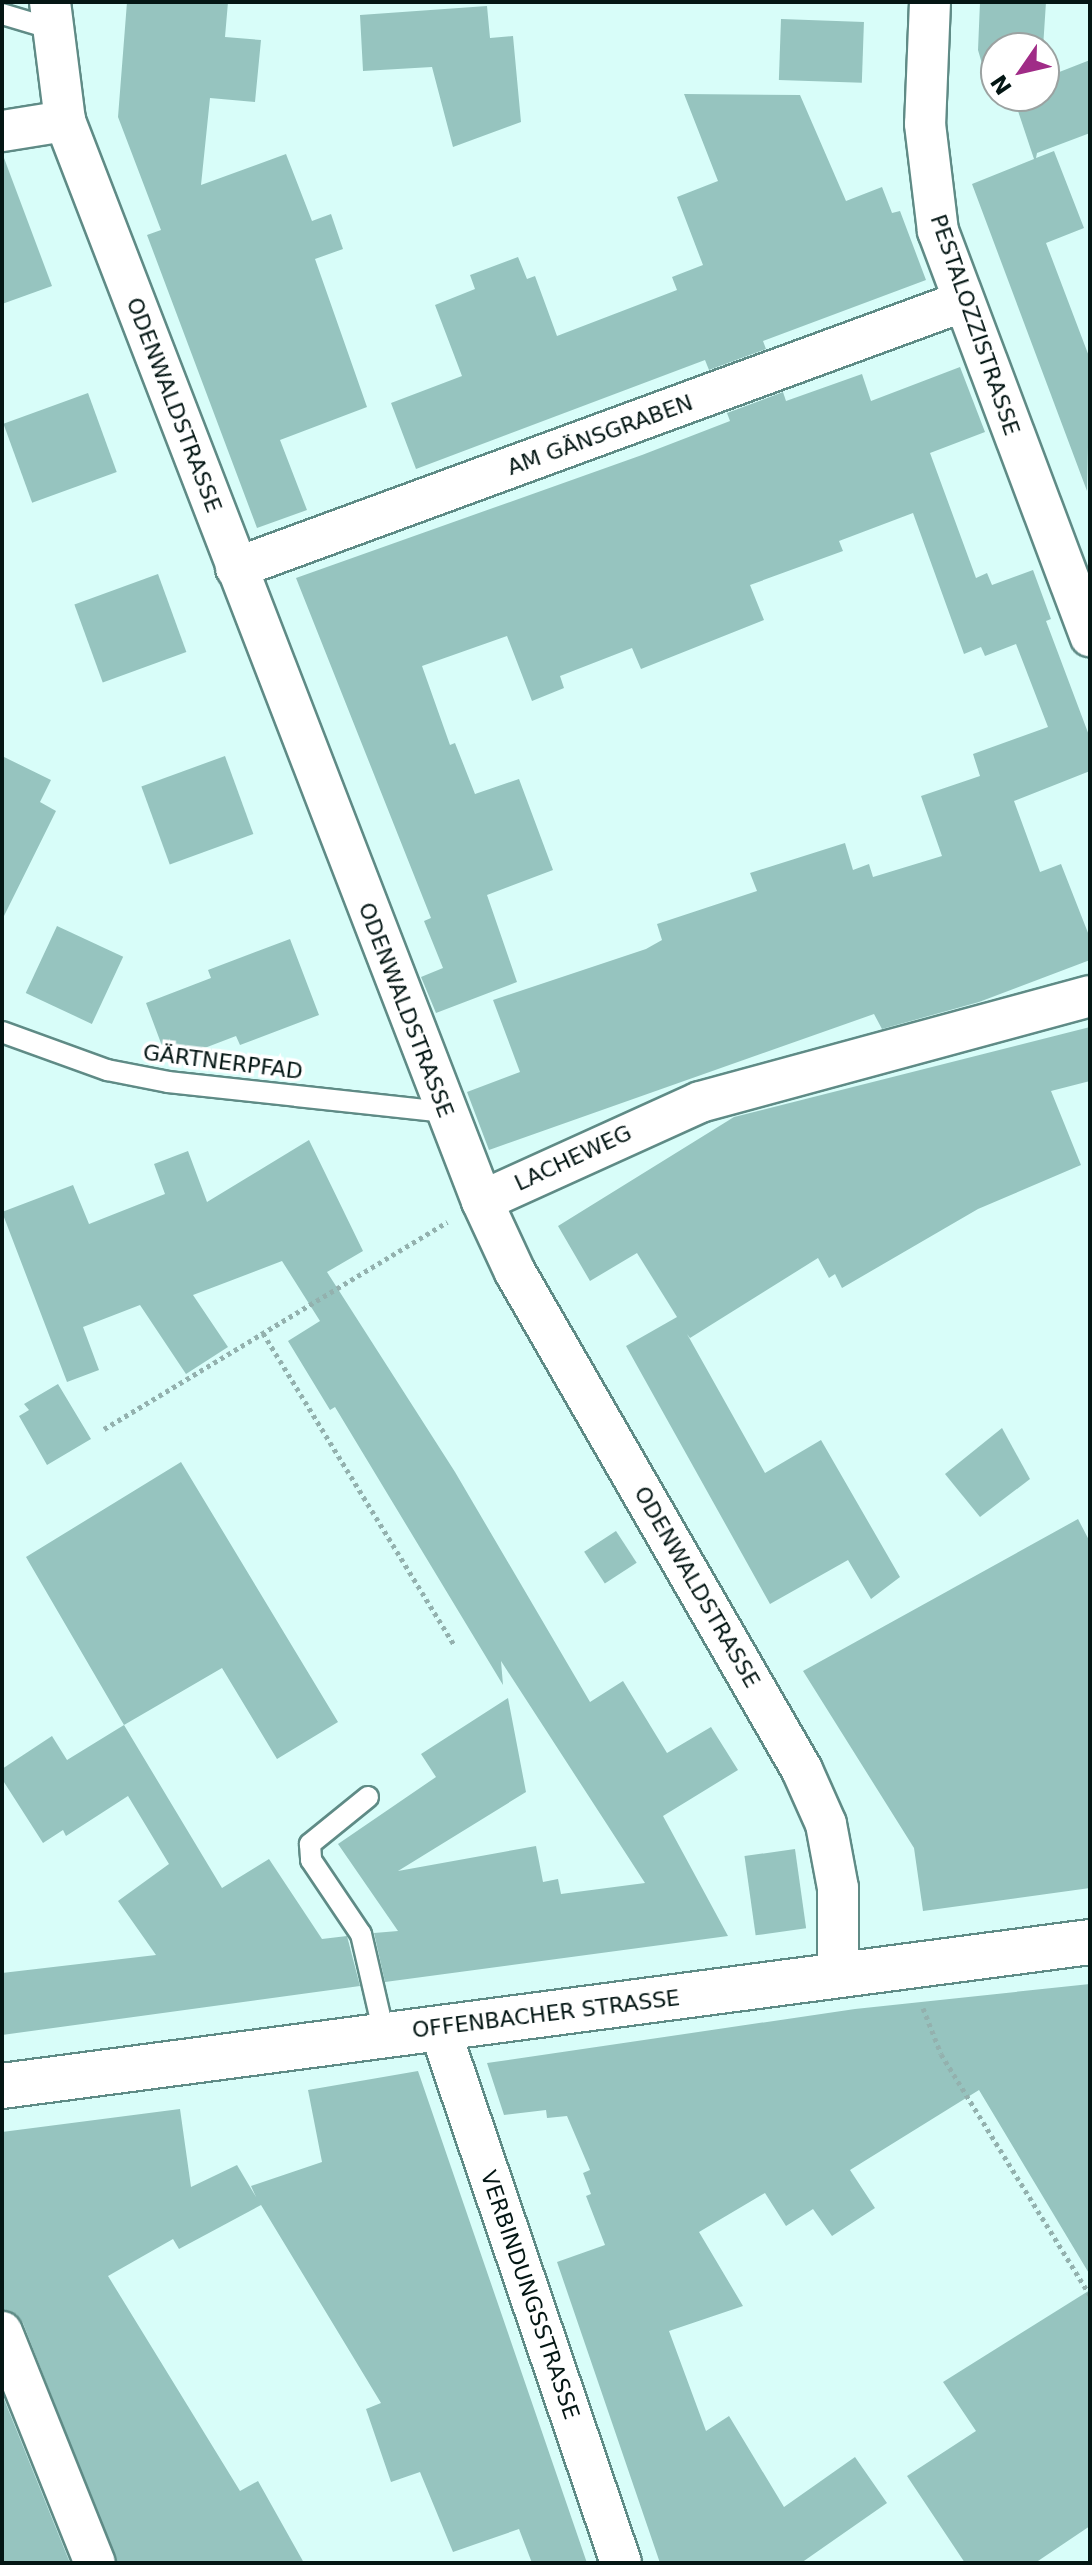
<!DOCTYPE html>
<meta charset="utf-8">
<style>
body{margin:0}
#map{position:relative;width:1092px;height:2565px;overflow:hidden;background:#d8fdf9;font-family:"DejaVu Sans",sans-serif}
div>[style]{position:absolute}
.building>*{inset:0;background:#96c4bf;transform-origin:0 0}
.path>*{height:5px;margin-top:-2.5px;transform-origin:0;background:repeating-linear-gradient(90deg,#93b1ae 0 4px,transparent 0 8px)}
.roads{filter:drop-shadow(2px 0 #5f8b86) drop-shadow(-2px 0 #5f8b86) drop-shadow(0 2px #5f8b86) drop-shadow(0 -2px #5f8b86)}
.lane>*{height:20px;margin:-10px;padding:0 10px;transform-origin:10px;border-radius:10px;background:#fff}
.street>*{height:40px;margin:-20px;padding:0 20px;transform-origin:20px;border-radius:20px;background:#fff}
.secondary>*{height:44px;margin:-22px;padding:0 22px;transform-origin:22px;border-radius:22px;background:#fff}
span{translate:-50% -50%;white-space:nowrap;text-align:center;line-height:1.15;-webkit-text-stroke:7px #fff;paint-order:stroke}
.street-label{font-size:22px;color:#041614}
.frame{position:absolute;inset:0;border:4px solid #041614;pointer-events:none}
.north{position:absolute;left:980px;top:32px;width:80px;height:80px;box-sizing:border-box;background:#fff;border:2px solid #9ba2a1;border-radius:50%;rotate:236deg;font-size:22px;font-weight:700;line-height:32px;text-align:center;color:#041614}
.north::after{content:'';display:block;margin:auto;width:28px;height:36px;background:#a02c87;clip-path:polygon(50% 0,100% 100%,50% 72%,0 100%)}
</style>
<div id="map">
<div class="building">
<i style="clip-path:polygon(127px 2px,228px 2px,225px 37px,261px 40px,255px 102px,210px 98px,201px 185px,286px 154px,312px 221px,331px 214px,343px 249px,315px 259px,367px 407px,280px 440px,307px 510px,257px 528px,147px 235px,161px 230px,118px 117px)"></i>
<i style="clip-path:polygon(980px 2px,1046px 2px,1043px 48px,996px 48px,998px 96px,992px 98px,978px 50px)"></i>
<i style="clip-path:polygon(487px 6px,490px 38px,513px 36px,521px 122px,453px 147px,432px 67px,363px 71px,360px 15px)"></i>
<i style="left:781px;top:19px;width:83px;height:61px;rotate:2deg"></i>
<i style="clip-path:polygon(1090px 60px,1090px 133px,1037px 153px,1036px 158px,1054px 151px,1084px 228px,1046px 243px,1090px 359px,1087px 491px,972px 184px,1034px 159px,1013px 96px,1044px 96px,1044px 78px)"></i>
<i style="clip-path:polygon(684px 94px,800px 95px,846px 201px,882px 187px,892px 213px,900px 211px,926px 280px,763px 341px,766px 349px,709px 370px,705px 360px,416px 469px,391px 403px,462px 376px,435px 305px,475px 289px,470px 275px,518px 257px,527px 279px,535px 276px,557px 336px,677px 290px,672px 277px,703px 265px,677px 197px,718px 181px)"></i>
<i style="clip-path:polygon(4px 158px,52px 286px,2px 304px,2px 159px)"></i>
<i style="clip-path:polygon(960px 367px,985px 432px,930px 453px,976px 578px,987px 573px,992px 585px,1033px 570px,1051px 619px,1046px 621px,1090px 738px,1090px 771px,1014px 801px,1040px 872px,1061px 864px,1090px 938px,1090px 960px,979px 1002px,882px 1029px,874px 1014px,489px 1150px,467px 1092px,520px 1072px,493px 1000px,646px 949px,662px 940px,657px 924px,757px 891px,750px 873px,845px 843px,853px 870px,869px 864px,873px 877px,942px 856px,921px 796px,980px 776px,973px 754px,1048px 727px,1016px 644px,985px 656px,981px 647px,964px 654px,913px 513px,839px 541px,843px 551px,750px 585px,764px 620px,641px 669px,632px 648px,560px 676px,564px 688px,532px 701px,507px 636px,422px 666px,450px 745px,455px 743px,475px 794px,519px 779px,553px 870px,487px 895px,517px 982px,436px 1013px,421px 977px,443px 968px,424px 921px,431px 918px,296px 578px,642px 455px,730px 421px,727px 413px,783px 392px,786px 401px,862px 374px,871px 401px)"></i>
<i style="left:88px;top:393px;width:84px;height:90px;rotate:70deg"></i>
<i style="left:158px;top:574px;width:83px;height:89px;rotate:70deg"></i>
<i style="clip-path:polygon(2px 756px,51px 780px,40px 802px,56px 811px,2px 920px)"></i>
<i style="left:225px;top:756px;width:83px;height:89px;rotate:70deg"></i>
<i style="left:57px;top:926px;width:73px;height:74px;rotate:25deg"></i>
<i style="clip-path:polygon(290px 939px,319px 1015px,240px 1045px,236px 1036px,168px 1062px,146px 1003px,211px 978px,208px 970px)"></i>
<i style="clip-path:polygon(1090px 1027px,1090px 1081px,1051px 1091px,1081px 1165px,978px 1209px,842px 1288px,835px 1274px,829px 1278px,818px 1258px,690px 1338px,687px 1334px,765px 1473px,821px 1440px,900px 1577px,871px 1599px,848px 1560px,770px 1604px,626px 1346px,677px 1317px,637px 1253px,590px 1281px,558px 1226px,734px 1117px)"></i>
<i style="clip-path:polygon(309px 1140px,363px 1251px,327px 1272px,455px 1472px,590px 1702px,623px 1681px,667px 1753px,711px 1727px,738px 1770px,663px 1816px,728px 1936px,385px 1982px,374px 1933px,398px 1931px,338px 1844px,436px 1777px,421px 1754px,508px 1698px,526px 1792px,398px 1871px,536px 1846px,543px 1882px,558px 1879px,561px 1894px,645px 1883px,501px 1661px,503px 1685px,335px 1407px,330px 1410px,288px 1341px,320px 1321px,282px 1261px,193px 1295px,228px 1347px,186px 1374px,140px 1305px,83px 1327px,99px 1370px,67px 1382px,2px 1212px,73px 1185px,89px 1224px,165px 1194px,154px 1164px,188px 1151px,207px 1202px)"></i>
<i style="clip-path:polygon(58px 1384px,91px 1439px,47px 1465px,19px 1416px,29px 1410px,24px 1404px)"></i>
<i style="clip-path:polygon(1002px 1428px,1030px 1479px,980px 1517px,945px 1474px)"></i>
<i style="clip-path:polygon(181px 1462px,338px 1722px,277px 1759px,222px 1668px,124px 1725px,26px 1557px)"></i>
<i style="clip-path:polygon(1078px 1519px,1090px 1542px,1090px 1888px,923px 1911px,914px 1848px,803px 1671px)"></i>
<i style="left:616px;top:1531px;width:38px;height:38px;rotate:57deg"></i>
<i style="clip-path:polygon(124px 1725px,222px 1888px,269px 1859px,322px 1939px,347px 1936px,360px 1986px,2px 2035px,2px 1973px,156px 1955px,118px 1901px,169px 1864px,128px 1796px,66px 1836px,63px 1830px,43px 1843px,2px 1779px,2px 1769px,52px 1736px,67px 1760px)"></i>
<i style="left:795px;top:1849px;width:80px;height:51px;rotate:82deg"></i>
<i style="clip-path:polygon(1090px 1984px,1090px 2275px,979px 2090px,850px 2170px,875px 2208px,832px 2236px,813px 2209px,786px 2226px,765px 2193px,699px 2232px,743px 2306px,669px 2331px,706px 2431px,729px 2416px,784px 2507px,855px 2457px,887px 2503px,801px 2563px,660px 2563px,557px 2262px,605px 2245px,586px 2196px,591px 2194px,583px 2173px,590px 2170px,567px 2116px,547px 2118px,546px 2110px,504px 2115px,487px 2063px,855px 2009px)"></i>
<i style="clip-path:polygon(418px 2071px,587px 2563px,532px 2563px,519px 2529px,453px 2552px,420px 2472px,391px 2482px,366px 2409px,381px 2403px,261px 2205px,179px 2249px,173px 2239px,108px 2276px,240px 2491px,258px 2481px,304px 2563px,117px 2563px,23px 2323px,16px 2314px,2px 2310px,2px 2132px,180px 2109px,191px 2187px,237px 2165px,256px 2197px,251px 2186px,322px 2162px,308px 2090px)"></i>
<i style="clip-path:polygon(1090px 2290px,1090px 2526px,1035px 2563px,965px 2563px,907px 2476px,976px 2431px,943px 2382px)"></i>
<i style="clip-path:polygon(2px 2394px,70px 2563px,2px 2563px)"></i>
</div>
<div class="path">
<i style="left:263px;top:1333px;width:366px;rotate:58.5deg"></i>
<i style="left:104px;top:1429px;width:401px;rotate:-31.1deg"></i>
<i style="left:923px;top:2008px;width:49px;rotate:68.6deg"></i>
<i style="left:941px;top:2054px;width:283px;rotate:58.3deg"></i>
</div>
<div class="roads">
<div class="lane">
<i style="left:2px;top:14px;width:49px;rotate:16.6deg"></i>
<i style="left:2px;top:1032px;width:112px;rotate:19.9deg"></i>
<i style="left:107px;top:1070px;width:62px;rotate:11.1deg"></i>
<i style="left:168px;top:1082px;width:279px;rotate:6.2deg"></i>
<i style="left:368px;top:1797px;width:75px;rotate:141deg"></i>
<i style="left:310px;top:1844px;width:16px;rotate:86deg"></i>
<i style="left:311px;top:1860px;width:89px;rotate:56deg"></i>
<i style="left:361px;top:1934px;width:103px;rotate:77deg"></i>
</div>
<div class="street">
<i style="left:50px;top:2px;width:120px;rotate:82.8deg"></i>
<i style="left:65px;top:121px;width:1158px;rotate:68.89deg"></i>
<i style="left:482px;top:1201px;width:78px;rotate:65.1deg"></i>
<i style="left:515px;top:1272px;width:575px;rotate:60.04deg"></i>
<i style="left:802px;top:1770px;width:59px;rotate:66deg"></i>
<i style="left:826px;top:1824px;width:65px;rotate:79.4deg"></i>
<i style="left:838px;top:1888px;width:89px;rotate:90deg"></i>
<i style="left:930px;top:2px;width:122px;rotate:92.3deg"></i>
<i style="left:925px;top:124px;width:108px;rotate:83.1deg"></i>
<i style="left:938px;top:231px;width:433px;rotate:69.4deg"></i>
<i style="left:2px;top:131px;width:64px;rotate:-9deg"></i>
<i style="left:236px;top:568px;width:775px;rotate:-20.14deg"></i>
<i style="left:482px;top:1201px;width:239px;rotate:-24.4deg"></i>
<i style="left:700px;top:1102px;width:404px;rotate:-15.2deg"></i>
<i style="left:439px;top:2027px;width:566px;rotate:71.24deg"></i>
<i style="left:2px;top:2332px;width:249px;rotate:68.1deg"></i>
</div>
<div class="secondary">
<i style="left:2px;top:2086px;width:1097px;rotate:-7.54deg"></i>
</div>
</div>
<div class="street-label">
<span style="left:975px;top:325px;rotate:71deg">PESTALOZZISTRASSE</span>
<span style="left:174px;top:405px;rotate:69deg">ODENWALDSTRASSE</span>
<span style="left:600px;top:435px;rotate:-20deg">AM GÄNSGRABEN</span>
<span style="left:406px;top:1010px;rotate:69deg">ODENWALDSTRASSE</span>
<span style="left:223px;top:1062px;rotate:7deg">GÄRTNERPFAD</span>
<span style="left:573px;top:1158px;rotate:-25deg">LACHEWEG</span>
<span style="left:697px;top:1587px;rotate:60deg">ODENWALDSTRASSE</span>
<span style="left:546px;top:2014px;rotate:-7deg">OFFENBACHER STRASSE</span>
<span style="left:530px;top:2295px;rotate:71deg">VERBINDUNGSSTRASSE</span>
</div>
<div class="frame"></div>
<div class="north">N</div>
</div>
